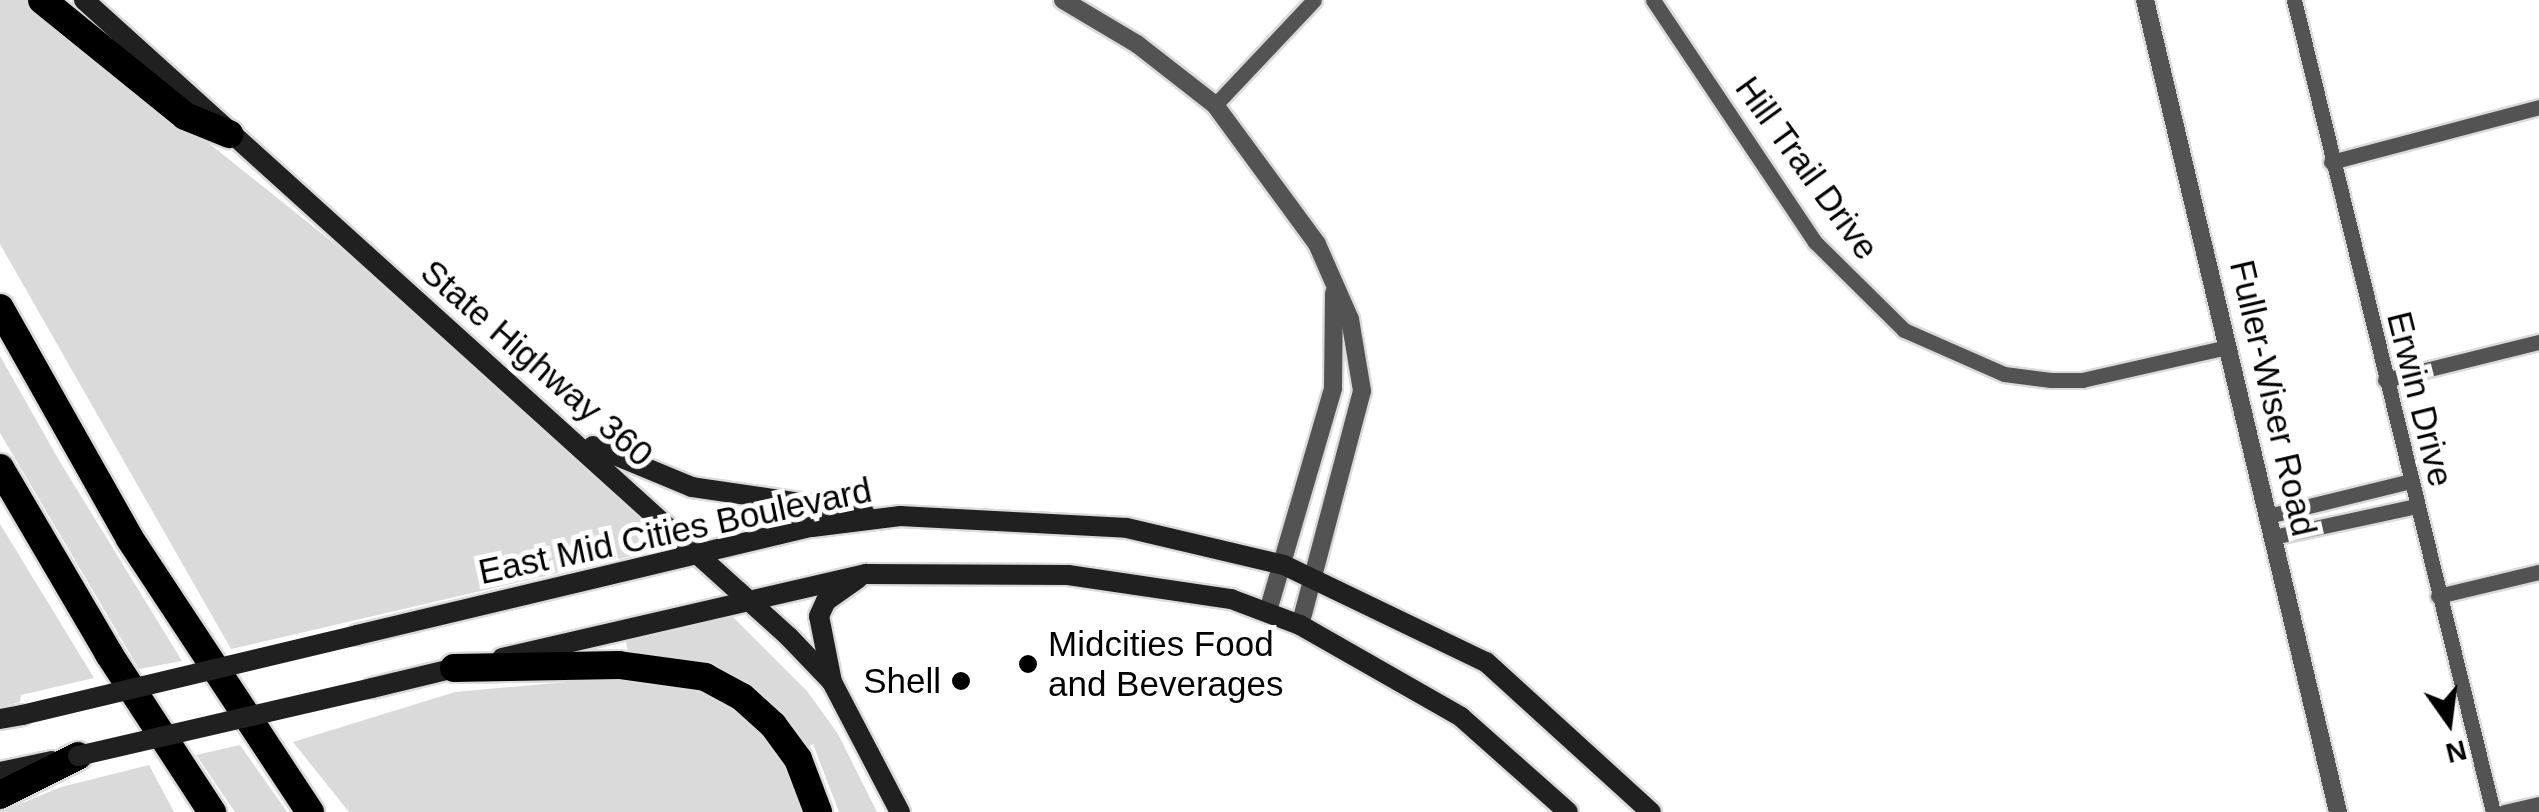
<!DOCTYPE html>
<style>
body{margin:0}
#map{position:relative;width:2539px;height:812px;overflow:hidden;background:#fff;font-family:Helvetica,sans-serif}
div>[style]{position:absolute}
.green>*{inset:0;background:#dadada}
.roads{filter:drop-shadow(2px 0 #dbdbdb) drop-shadow(-2px 0 #dbdbdb) drop-shadow(0 2px #dbdbdb) drop-shadow(0 -2px #dbdbdb)}
.minor>*{height:15px;margin:-7.5px;padding:0 7.5px;transform-origin:7.5px;border-radius:7.5px;background:#535353}
.tertiary>*{height:18px;margin:-9px;padding:0 9px;transform-origin:9px;border-radius:9px;background:#535353}
.secondary>*{height:20px;margin:-10px;padding:0 10px;transform-origin:10px;border-radius:10px;background:#202020}
.motorway>*{height:28px;margin:-14px;padding:0 14px;transform-origin:14px;border-radius:14px;background:#000}
.secondary-bridge>*{height:20px;margin:-10px;padding:0 10px;transform-origin:10px;border-radius:10px;background:#202020}
.dots>*{width:28px;height:28px;translate:-50% -50%;box-sizing:border-box;border:5px solid #fff;border-radius:50%}
span{translate:-50% -50%;white-space:nowrap;text-align:center;line-height:1.15;-webkit-text-stroke:10px #fff;paint-order:stroke}
.street-label{font-size:35px;color:#000}
.poi-label{font-size:35px;color:#000}
.left{translate:0 -50%;text-align:left}
.right{translate:-100% -50%;text-align:right}
.north{position:absolute;left:2399px;top:672px;width:100px;height:100px;-webkit-text-stroke:8px #fff;paint-order:stroke;rotate:166deg;font-size:28px;font-weight:700;line-height:40px;text-align:center;color:#000}
.north::after{content:'';display:block;margin:auto;width:35px;height:45px;background:#000;clip-path:polygon(50% 0,100% 100%,50% 72%,0 100%)}
</style>
<div id="map">
<div class="green">
<i style="clip-path:polygon(0 0,30px 0,341px 249px,671px 547px,231px 649px,0 244px)"></i>
<i style="clip-path:polygon(0 356px,60px 462px,182px 661px,139px 669px,0 433px)"></i>
<i style="clip-path:polygon(0 524px,94px 678px,21px 695px,20px 702px,0 707px)"></i>
<i style="clip-path:polygon(731px 615px,807px 691px,838px 734px,877px 812px,839px 812px,813px 744px,806px 748px,680px 660px,629px 656px,625px 638px)"></i>
<i style="clip-path:polygon(634px 676px,700px 687px,741px 711px,777px 744px,808px 812px,349px 812px,293px 742px,455px 692px)"></i>
<i style="clip-path:polygon(240px 745px,280px 802px,287px 812px,235px 812px,196px 755px)"></i>
<i style="clip-path:polygon(149px 765px,174px 812px,0 812px,61px 787px)"></i>
</div>
<div class="roads">
<div class="minor">
<i style="left:1653px;top:0;width:291px;rotate:56.2deg"></i>
<i style="left:1815px;top:242px;width:125px;rotate:44.7deg"></i>
<i style="left:1904px;top:330px;width:109px;rotate:23.7deg"></i>
<i style="left:2004px;top:374px;width:47px;rotate:7.3deg"></i>
<i style="left:2051px;top:380px;width:31px"></i>
<i style="left:2082px;top:380px;width:149px;rotate:-12.8deg"></i>
<i style="left:2294px;top:0;width:836px;rotate:76.23deg"></i>
<i style="left:1215px;top:105px;width:144px;rotate:-46.7deg"></i>
<i style="left:2331px;top:162px;width:215px;rotate:-14.8deg"></i>
<i style="left:2385px;top:380px;width:159px;rotate:-13.9deg"></i>
<i style="left:2268px;top:516px;width:146px;rotate:-13.8deg"></i>
<i style="left:2273px;top:537px;width:146px;rotate:-12.2deg"></i>
<i style="left:2438px;top:596px;width:104px;rotate:-13.4deg"></i>
<i style="left:2504px;top:812px;width:36px;rotate:-13deg"></i>
</div>
<div class="tertiary">
<i style="left:1063px;top:0;width:86px;rotate:30.7deg"></i>
<i style="left:1137px;top:44px;width:99px;rotate:38deg"></i>
<i style="left:1215px;top:105px;width:172px;rotate:53.7deg"></i>
<i style="left:1317px;top:244px;width:82px;rotate:66.3deg"></i>
<i style="left:1350px;top:319px;width:73px;rotate:80.5deg"></i>
<i style="left:1362px;top:391px;width:242px;rotate:104.8deg"></i>
<i style="left:2145px;top:0;width:835px;rotate:76.63deg"></i>
<i style="left:1268px;top:611px;width:232px;rotate:-73.7deg"></i>
<i style="left:1333px;top:388px;width:95px;rotate:-89.4deg"></i>
</div>
<div class="secondary">
<i style="left:84px;top:0;width:950px;rotate:42.1deg"></i>
<i style="left:789px;top:637px;width:62px;rotate:46.3deg"></i>
<i style="left:832px;top:682px;width:147px;rotate:62.4deg"></i>
<i style="left:593px;top:446px;width:107px;rotate:22.5deg"></i>
<i style="left:692px;top:487px;width:174px;rotate:8.3deg"></i>
<i style="left:357px;top:635px;width:468px;rotate:-13.4deg"></i>
<i style="left:812px;top:527px;width:89px;rotate:-7.1deg"></i>
<i style="left:900px;top:516px;width:227px;rotate:3deg"></i>
<i style="left:1127px;top:528px;width:161px;rotate:13.3deg"></i>
<i style="left:1284px;top:565px;width:224px;rotate:25.7deg"></i>
<i style="left:1486px;top:662px;width:223px;rotate:42.3deg"></i>
<i style="left:502px;top:658px;width:374px;rotate:-13deg"></i>
<i style="left:866px;top:574px;width:202px;rotate:0.3deg"></i>
<i style="left:1068px;top:575px;width:165px;rotate:8.4deg"></i>
<i style="left:1231px;top:599px;width:74px;rotate:20.6deg"></i>
<i style="left:1300px;top:625px;width:185px;rotate:29.7deg"></i>
<i style="left:1461px;top:717px;width:143px;rotate:41.6deg"></i>
<i style="left:832px;top:682px;width:67px;rotate:-101.1deg"></i>
<i style="left:819px;top:616px;width:17px;rotate:-65deg"></i>
<i style="left:826px;top:601px;width:39px;rotate:-35deg"></i>
<i style="left:372px;top:688px;width:99px;rotate:-13.5deg"></i>
<i style="left:0;top:719px;width:22px;rotate:-10deg"></i>
<i style="left:0;top:772px;width:53px;rotate:-11.9deg"></i>
</div>
<div class="motorway">
<i style="left:42px;top:0;width:184px;rotate:39deg"></i>
<i style="left:185px;top:116px;width:48px;rotate:22.2deg"></i>
<i style="left:0;top:308px;width:265px;rotate:60.6deg"></i>
<i style="left:130px;top:539px;width:327px;rotate:56.6deg"></i>
<i style="left:0;top:468px;width:216px;rotate:59.6deg"></i>
<i style="left:109px;top:654px;width:189px;rotate:56.9deg"></i>
<i style="left:454px;top:668px;width:165px;rotate:-1deg"></i>
<i style="left:619px;top:665px;width:87px;rotate:7.9deg"></i>
<i style="left:705px;top:677px;width:42px;rotate:28.4deg"></i>
<i style="left:742px;top:697px;width:42px;rotate:42.1deg"></i>
<i style="left:773px;top:725px;width:42px;rotate:53.7deg"></i>
<i style="left:798px;top:759px;width:57px;rotate:69.3deg"></i>
<i style="left:0;top:795px;width:87px;rotate:-26.6deg"></i>
</div>
</div>
<div class="secondary-bridge">
<i style="left:22px;top:715px;width:344px;rotate:-13.4deg"></i>
<i style="left:78px;top:756px;width:302px;rotate:-13deg"></i>
</div>
<div class="dots">
<i style="left:1028px;top:664px;background:#000"></i>
<i style="left:961px;top:681px;background:#000"></i>
</div>
<div class="street-label">
<span style="left:1807px;top:168px;rotate:54deg">Hill Trail Drive</span>
<span style="left:537px;top:363px;rotate:41deg">State Highway 360</span>
<span style="left:2273px;top:398px;rotate:77deg">Fuller-Wiser Road</span>
<span style="left:2420px;top:399px;rotate:76deg">Erwin Drive</span>
<span style="left:675px;top:531px;rotate:-12deg">East Mid Cities Boulevard</span>
</div>
<div class="poi-label">
<span class="left" style="left:1048px;top:664px">Midcities Food<br>and Beverages</span>
<span class="right" style="left:941px;top:681px">Shell</span>
</div>
<div class="north">N</div>
</div>
